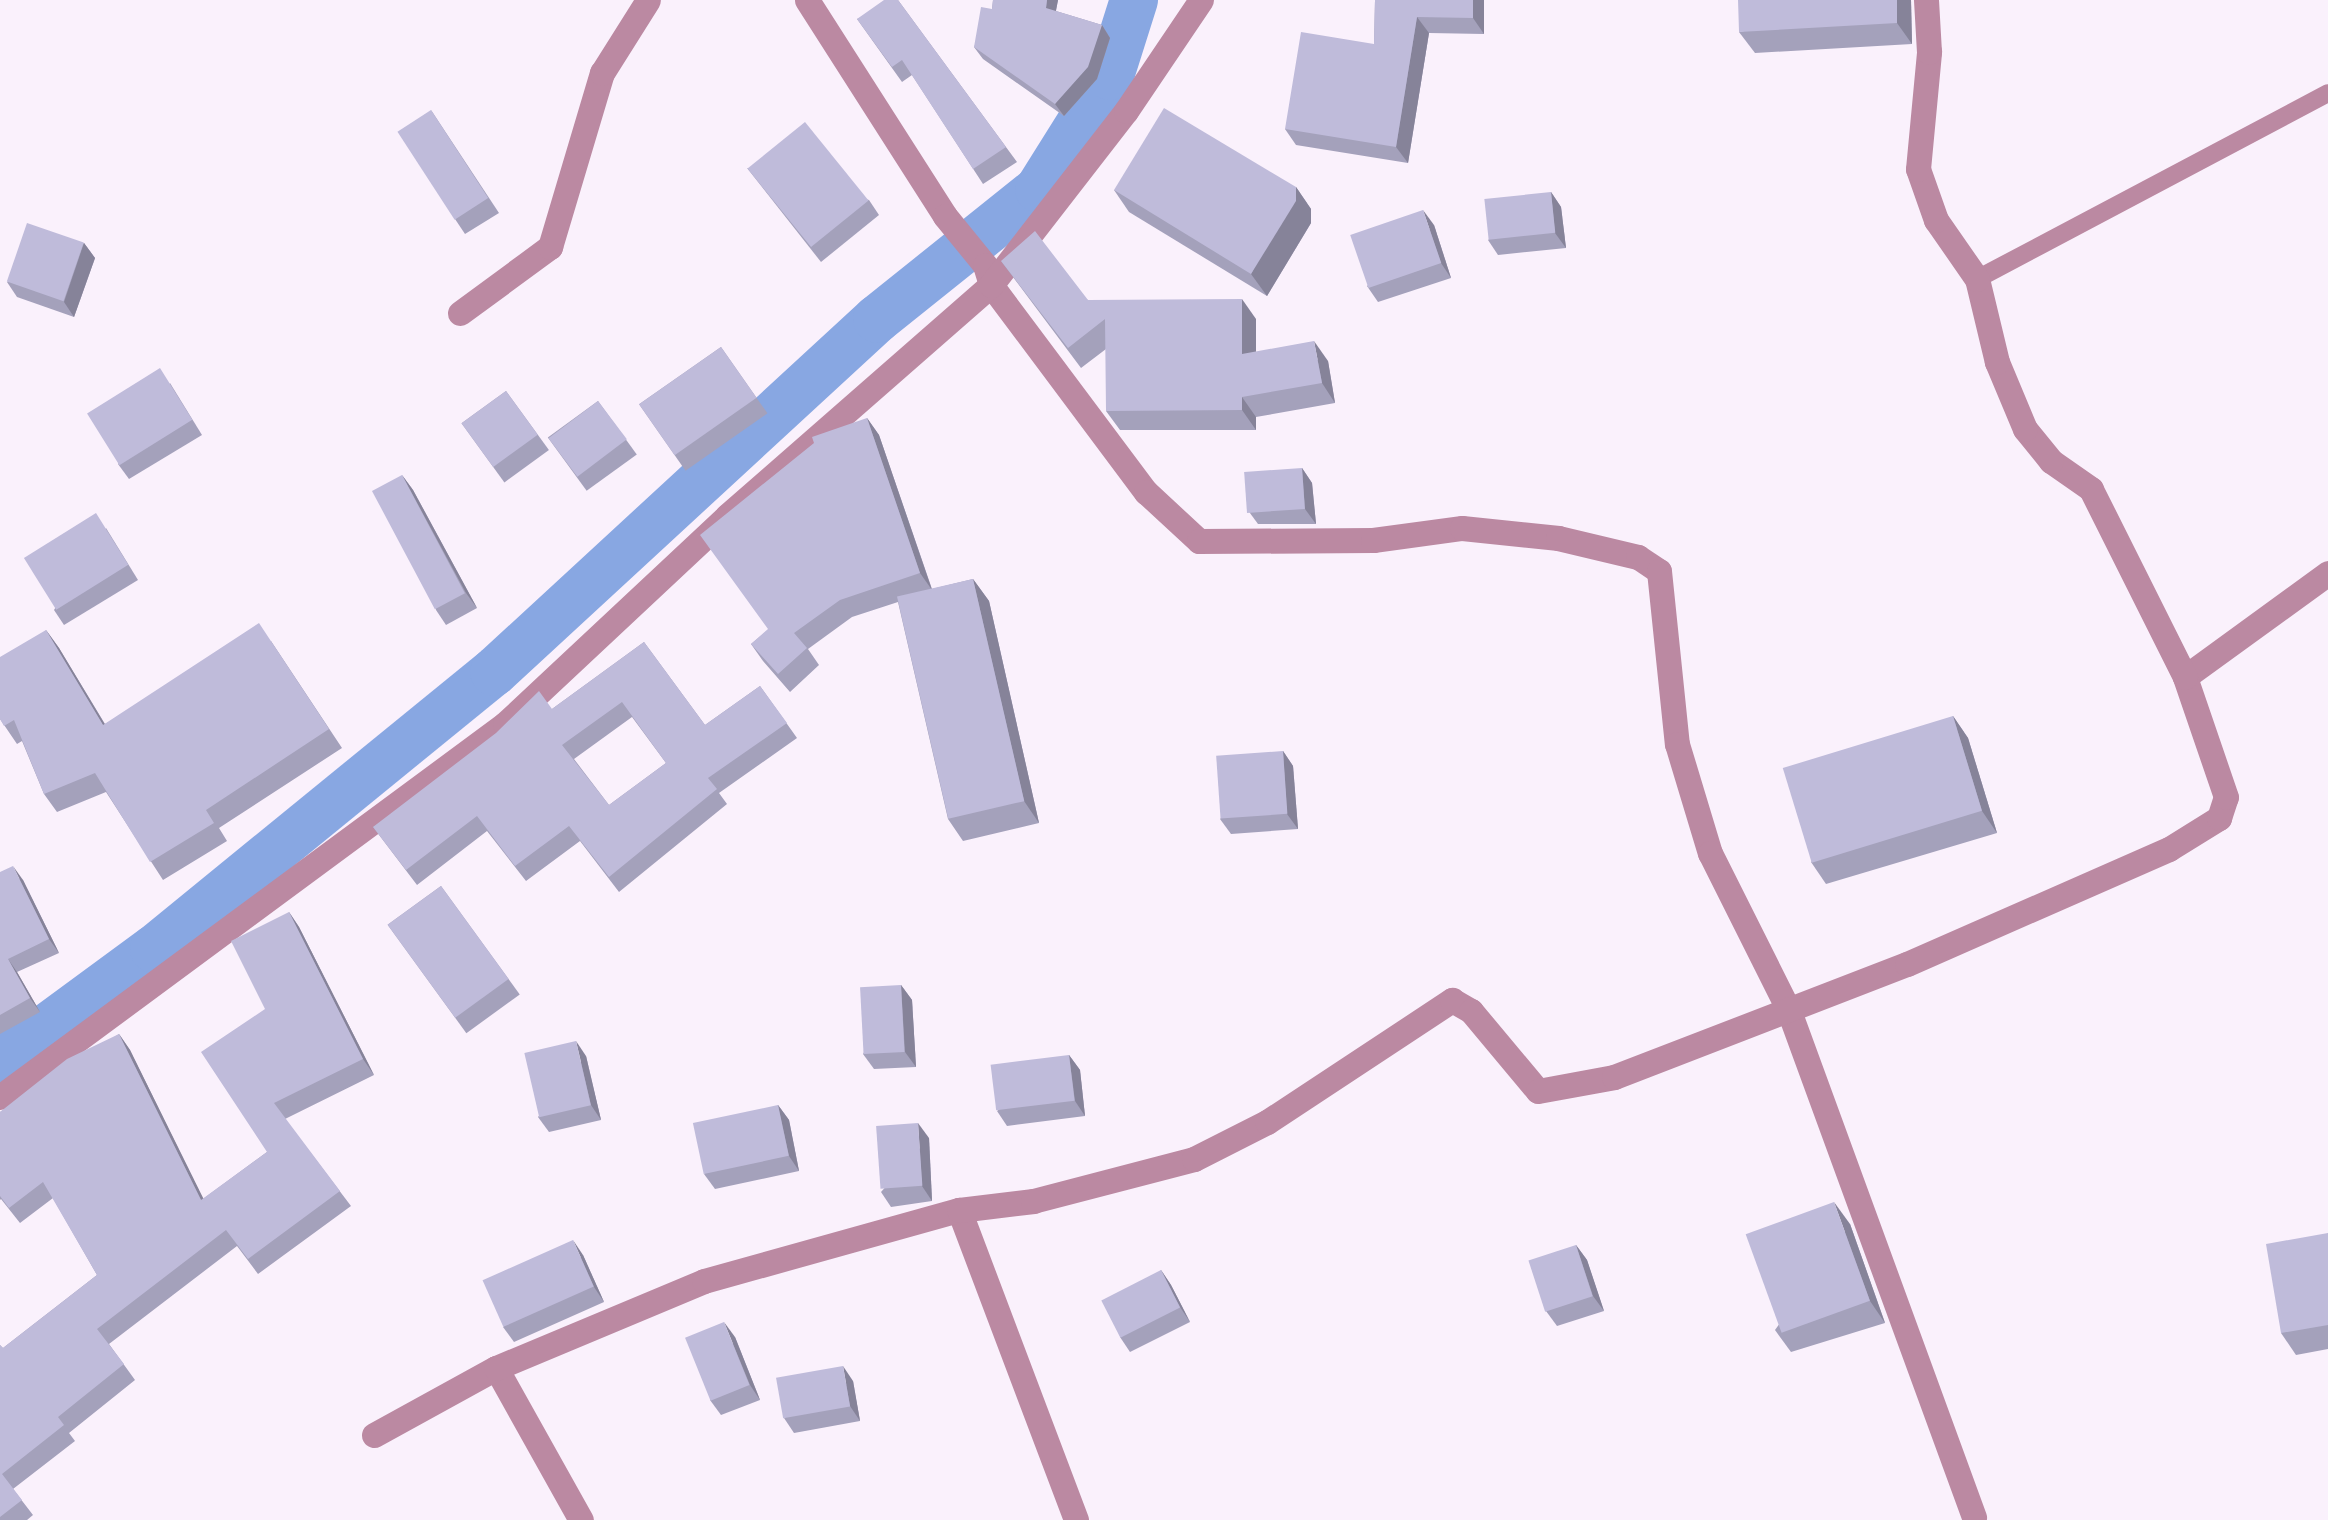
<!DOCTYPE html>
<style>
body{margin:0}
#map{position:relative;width:2328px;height:1520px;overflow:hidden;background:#faf1fc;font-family:"Libre Baskerville",serif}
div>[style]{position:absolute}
.canal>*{height:48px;margin:-24px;padding:0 24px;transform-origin:24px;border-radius:24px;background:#88a7e2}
.service>*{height:18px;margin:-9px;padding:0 9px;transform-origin:9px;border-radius:9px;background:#bb89a2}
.minor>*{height:25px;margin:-12.5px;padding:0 12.5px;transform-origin:12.5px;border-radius:12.5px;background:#bb89a2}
.wall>*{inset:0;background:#a4a1bb;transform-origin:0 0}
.shaded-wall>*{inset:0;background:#868399}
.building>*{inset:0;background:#bfbbda;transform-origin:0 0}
span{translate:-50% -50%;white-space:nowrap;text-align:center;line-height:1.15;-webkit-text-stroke:8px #fff;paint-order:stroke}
</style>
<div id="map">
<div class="canal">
<i style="left:0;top:1062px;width:191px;rotate:-36.3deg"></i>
<i style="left:154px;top:949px;width:439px;rotate:-39.2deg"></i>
<i style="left:494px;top:672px;width:521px;rotate:-42.67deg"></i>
<i style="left:877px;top:319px;width:208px;rotate:-38.7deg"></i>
<i style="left:1039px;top:189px;width:133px;rotate:-57.9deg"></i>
<i style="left:1110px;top:76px;width:80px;rotate:-72.5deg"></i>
</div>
<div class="service">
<i style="left:1977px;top:279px;width:397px;rotate:-27.9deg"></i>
</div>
<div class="minor">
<i style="left:807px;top:0;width:256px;rotate:57.4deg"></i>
<i style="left:945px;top:216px;width:63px;rotate:50.8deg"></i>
<i style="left:985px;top:265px;width:21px;rotate:73deg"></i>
<i style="left:991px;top:285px;width:259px;rotate:53.2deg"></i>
<i style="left:1146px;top:492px;width:72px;rotate:42.8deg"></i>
<i style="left:1199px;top:541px;width:174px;rotate:-0.3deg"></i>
<i style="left:1373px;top:540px;width:90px;rotate:-7.7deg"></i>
<i style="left:1462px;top:528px;width:97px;rotate:5.9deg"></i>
<i style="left:1558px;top:538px;width:82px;rotate:13.4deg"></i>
<i style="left:1638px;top:557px;width:25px;rotate:34deg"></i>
<i style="left:1659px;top:571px;width:174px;rotate:84.1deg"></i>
<i style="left:1677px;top:744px;width:114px;rotate:73.2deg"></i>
<i style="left:1710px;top:853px;width:177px;rotate:63.4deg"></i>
<i style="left:1789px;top:1011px;width:539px;rotate:69.92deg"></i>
<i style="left:460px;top:313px;width:112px;rotate:-36.3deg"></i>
<i style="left:550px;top:247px;width:182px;rotate:-73.4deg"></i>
<i style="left:602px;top:73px;width:86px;rotate:-57.8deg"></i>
<i style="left:2185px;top:677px;width:177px;rotate:-36deg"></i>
<i style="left:0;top:1097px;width:628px;rotate:-36.45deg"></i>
<i style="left:505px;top:724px;width:304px;rotate:-43.1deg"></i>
<i style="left:727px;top:516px;width:351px;rotate:-41.2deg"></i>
<i style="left:991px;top:285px;width:220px;rotate:-52.2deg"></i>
<i style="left:1126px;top:111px;width:134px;rotate:-56deg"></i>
<i style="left:959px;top:1210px;width:331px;rotate:69.3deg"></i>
<i style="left:496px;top:1368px;width:174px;rotate:60.8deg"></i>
<i style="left:374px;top:1435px;width:139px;rotate:-28.8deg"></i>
<i style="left:496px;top:1368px;width:225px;rotate:-22.7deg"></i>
<i style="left:704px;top:1281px;width:265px;rotate:-15.6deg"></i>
<i style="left:959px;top:1210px;width:75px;rotate:-6.9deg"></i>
<i style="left:1033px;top:1201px;width:166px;rotate:-14.6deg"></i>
<i style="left:1194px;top:1159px;width:82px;rotate:-26.9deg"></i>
<i style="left:1267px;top:1122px;width:222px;rotate:-33.4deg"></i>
<i style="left:1452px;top:1000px;width:22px;rotate:30deg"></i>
<i style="left:1471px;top:1011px;width:104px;rotate:50.1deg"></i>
<i style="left:1538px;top:1091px;width:77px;rotate:-10.4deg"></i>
<i style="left:1614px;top:1077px;width:314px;rotate:-21.1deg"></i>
<i style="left:1907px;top:964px;width:286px;rotate:-23.7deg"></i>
<i style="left:2169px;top:849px;width:59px;rotate:-31.8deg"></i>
<i style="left:2219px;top:818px;width:22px;rotate:-72deg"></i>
<i style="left:2226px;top:797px;width:127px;rotate:-108.9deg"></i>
<i style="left:2185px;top:677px;width:210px;rotate:-116.6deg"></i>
<i style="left:2091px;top:489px;width:49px;rotate:-145deg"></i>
<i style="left:2051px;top:461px;width:41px;rotate:-129.1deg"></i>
<i style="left:2025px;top:429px;width:73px;rotate:-112.7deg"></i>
<i style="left:1997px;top:362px;width:85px;rotate:-103.5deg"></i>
<i style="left:1977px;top:279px;width:72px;rotate:-124.8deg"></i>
<i style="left:1936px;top:220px;width:54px;rotate:-109.4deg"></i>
<i style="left:1918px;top:169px;width:118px;rotate:-84.6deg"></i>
<i style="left:1929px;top:52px;width:52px;rotate:-93.3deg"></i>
</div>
<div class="wall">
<i style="clip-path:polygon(898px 0,1017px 162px,983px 184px,912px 75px,902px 82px,857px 19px)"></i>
<i style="clip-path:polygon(993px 0,1058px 0,1056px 11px,1102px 25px,1110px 38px,1097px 79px,1064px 116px,983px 59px,974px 47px,992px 9px)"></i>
<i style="clip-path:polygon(1375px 0,1484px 0,1484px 34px,1429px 33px,1408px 163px,1296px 145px,1285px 129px,1374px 44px)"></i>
<i style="clip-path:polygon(1911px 0,1912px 44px,1755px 53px,1739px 32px)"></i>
<i style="clip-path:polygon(431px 110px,499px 213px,465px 234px,455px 219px)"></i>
<i style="clip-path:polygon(747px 168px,869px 200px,879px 215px,821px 262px)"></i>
<i style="clip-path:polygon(1296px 187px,1311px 209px,1311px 223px,1267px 296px,1129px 212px,1114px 190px)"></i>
<i style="clip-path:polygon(1551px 192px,1561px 207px,1566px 248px,1498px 255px,1488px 240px)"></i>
<i style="clip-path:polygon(1434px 225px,1451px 278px,1378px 302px,1367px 286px)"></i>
<i style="clip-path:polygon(84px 243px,95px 258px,74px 317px,17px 297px,7px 282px)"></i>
<i style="clip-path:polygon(1001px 261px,1088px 300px,1256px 319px,1256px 352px,1328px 361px,1335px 403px,1256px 417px,1256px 430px,1120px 430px,1106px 411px,1106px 349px,1081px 368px)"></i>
<i style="left:721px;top:347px;width:81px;height:100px;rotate:55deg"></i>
<i style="clip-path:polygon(170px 383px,202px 435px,129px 479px,118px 464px)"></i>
<i style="left:506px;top:391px;width:73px;height:55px;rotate:54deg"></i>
<i style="left:598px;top:401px;width:66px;height:62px;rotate:54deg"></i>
<i style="clip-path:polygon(867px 418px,879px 435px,932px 589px,973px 579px,989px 601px,1039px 823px,963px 841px,948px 819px,898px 602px,852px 617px,808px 649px,819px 665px,790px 692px,763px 661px,751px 644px,768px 630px)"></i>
<i style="clip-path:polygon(1302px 468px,1312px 483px,1316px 524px,1258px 524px,1247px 509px)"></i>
<i style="clip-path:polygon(402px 475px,413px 490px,477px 608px,446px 625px,436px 610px)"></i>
<i style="clip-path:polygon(106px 528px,138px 580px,64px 625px,54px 610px)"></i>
<i style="clip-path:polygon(46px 630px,59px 648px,105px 724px,271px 641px,342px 748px,219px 828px,227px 841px,163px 880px,106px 792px,57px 812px,44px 794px,22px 741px,17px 744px,0 719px)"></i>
<i style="clip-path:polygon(evenodd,644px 642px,705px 725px,760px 686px,797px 738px,719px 793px,727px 804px,619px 892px,580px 841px,526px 881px,487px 831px,417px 885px,373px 827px,552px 709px,644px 642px,632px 717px,666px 763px,609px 805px,574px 759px,632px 717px)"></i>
<i style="clip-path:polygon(1953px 716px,1968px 738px,1997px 833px,1826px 884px,1811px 862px)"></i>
<i style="clip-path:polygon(1283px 751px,1293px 766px,1298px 829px,1231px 834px,1220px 819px)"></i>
<i style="clip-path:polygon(0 872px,23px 880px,59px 953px,17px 972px,40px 1012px,0 1034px)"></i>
<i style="left:441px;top:886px;width:134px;height:66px;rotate:54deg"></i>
<i style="clip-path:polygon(289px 912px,299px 927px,374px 1075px,285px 1119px,351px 1206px,258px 1274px,237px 1246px,109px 1344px,135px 1380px,69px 1433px,75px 1441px,13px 1489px,33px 1515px,27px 1520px,0 1520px,0 1345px,3px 1348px,97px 1275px,53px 1198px,20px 1223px,1px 1199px,0 1200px,0 1112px,119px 1034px,130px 1050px,203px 1199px,267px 1152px,265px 1009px)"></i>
<i style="clip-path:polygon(901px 985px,912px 1000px,916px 1067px,874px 1069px,863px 1054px)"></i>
<i style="clip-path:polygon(1069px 1055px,1080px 1070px,1085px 1116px,1007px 1126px,997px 1111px)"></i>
<i style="clip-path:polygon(586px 1056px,601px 1120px,549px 1132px,538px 1117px)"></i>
<i style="clip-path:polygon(778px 1105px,789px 1120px,799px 1171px,715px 1189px,704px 1174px)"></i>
<i style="clip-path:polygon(929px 1138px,932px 1201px,891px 1207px,881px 1192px)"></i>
<i style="clip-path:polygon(1850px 1224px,1885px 1323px,1791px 1352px,1775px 1330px)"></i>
<i style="clip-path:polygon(2328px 1233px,2328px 1349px,2296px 1355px,2281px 1333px)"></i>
<i style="clip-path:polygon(1576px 1245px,1587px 1260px,1604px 1311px,1557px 1326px,1546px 1311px)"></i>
<i style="clip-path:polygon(583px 1255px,604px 1302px,514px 1342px,503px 1327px)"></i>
<i style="clip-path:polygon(1161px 1270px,1171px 1285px,1190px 1322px,1130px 1352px,1120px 1337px)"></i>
<i style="clip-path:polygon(735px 1337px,760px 1400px,721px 1415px,710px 1400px)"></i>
<i style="clip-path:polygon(853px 1381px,860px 1421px,794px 1433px,784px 1418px)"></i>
</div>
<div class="shaded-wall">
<i style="clip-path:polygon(1047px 0,1058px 0,1054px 20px,1046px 8px)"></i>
<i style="clip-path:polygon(1473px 0,1484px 0,1484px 34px,1473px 18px)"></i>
<i style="clip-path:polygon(1897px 0,1911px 0,1912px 44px,1897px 23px)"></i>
<i style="clip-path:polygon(1417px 17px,1429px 33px,1408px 163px,1396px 147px)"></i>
<i style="clip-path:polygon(1102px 25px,1110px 38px,1097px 79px,1064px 116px,1055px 104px)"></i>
<i style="clip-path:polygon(1296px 187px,1311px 209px,1311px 223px,1267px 296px,1251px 274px)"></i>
<i style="clip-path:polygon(1551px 192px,1561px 207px,1566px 248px,1555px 233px)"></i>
<i style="clip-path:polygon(1423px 210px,1434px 225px,1451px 278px,1441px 263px)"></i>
<i style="clip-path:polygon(84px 243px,95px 258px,74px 317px,64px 302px)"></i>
<i style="clip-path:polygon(1242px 299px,1256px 319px,1256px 374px,1242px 354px)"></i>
<i style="clip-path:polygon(1314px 341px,1328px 361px,1335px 403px,1322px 383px)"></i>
<i style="clip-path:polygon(1242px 397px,1256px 417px,1256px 430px,1242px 410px)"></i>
<i style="clip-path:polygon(867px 418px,879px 435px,932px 590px,920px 573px)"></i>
<i style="clip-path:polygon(1302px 468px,1312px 483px,1316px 524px,1305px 509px)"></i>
<i style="clip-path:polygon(402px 475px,413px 490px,477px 608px,466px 593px)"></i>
<i style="clip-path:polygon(973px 579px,989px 601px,1039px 823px,1024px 801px)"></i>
<i style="clip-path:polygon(46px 630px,59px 648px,116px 743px,103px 725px)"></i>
<i style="clip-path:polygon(1953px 716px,1968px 738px,1997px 833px,1982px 811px)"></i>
<i style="clip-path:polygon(1283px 751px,1293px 766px,1298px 829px,1287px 814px)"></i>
<i style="clip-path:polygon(13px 866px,23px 880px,59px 953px,49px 939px)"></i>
<i style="clip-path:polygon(289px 912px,299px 927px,374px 1075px,363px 1059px)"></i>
<i style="clip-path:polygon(8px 959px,17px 972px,40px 1012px,30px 998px)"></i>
<i style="clip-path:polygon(901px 985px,912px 1000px,916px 1067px,905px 1052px)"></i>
<i style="clip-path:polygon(119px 1034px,130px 1050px,212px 1216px,201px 1200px)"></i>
<i style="clip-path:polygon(576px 1041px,586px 1056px,601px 1120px,591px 1105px)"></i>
<i style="clip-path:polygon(1069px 1055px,1080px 1070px,1085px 1116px,1075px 1101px)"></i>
<i style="clip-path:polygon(778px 1105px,789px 1120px,799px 1171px,789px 1156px)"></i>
<i style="clip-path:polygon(918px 1123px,929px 1138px,932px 1201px,922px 1186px)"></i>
<i style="clip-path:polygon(1834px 1202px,1850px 1224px,1885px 1323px,1870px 1301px)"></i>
<i style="clip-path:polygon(573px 1240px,583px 1255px,604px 1302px,594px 1287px)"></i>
<i style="clip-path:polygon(1576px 1245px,1587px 1260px,1604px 1311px,1593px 1296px)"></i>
<i style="clip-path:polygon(1161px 1270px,1171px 1285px,1190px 1322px,1180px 1307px)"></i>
<i style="clip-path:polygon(724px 1322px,735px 1337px,760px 1400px,750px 1385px)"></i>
<i style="clip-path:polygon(843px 1366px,853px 1381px,860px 1421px,850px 1406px)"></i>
</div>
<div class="building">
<i style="clip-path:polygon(884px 0,898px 0,1006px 147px,973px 169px,902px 60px,892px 67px,857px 19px)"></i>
<i style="clip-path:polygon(993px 0,1047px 0,1046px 8px,1102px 25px,1088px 67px,1055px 104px,974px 47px,981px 7px,992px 9px)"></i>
<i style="clip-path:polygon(1375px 0,1473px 0,1473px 18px,1417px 17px,1396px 147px,1285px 129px,1301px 32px,1374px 44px)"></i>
<i style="clip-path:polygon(1738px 0,1897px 0,1897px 23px,1739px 32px)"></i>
<i style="clip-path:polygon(1164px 108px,1296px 187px,1296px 201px,1251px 274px,1114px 190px)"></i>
<i style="left:431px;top:110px;width:105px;height:40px;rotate:57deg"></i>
<i style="left:805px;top:122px;width:101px;height:74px;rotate:51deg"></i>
<i style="left:1551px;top:192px;width:41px;height:67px;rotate:84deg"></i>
<i style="left:1423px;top:210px;width:56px;height:77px;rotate:71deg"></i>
<i style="left:27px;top:223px;width:60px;height:62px;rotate:19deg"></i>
<i style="clip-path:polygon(1035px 231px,1088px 300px,1242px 299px,1242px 354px,1314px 341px,1322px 383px,1242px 397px,1242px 410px,1106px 411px,1105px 319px,1068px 348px,1001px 261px)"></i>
<i style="left:721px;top:347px;width:62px;height:100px;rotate:55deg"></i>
<i style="left:160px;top:368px;width:61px;height:86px;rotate:58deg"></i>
<i style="left:506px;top:391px;width:54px;height:55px;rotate:54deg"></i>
<i style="left:598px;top:401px;width:48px;height:62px;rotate:53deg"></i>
<i style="clip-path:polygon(867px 418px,920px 573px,840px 600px,794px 633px,807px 648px,778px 674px,751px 644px,768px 629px,700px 535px,814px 443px,812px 437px)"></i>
<i style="left:1302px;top:468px;width:41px;height:58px;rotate:86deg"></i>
<i style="left:402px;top:475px;width:134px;height:34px;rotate:62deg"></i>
<i style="left:96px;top:513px;width:61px;height:85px;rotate:58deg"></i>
<i style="left:973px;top:579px;width:228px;height:78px;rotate:77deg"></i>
<i style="clip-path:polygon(259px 623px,329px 729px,206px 810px,214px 823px,150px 862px,95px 773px,44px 794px,14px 720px,4px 726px,0 719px,0 657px,46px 630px,103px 725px)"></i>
<i style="clip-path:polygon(evenodd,644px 642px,705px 725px,760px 686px,787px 723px,708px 778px,717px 789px,609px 877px,569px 826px,515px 866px,477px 816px,406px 870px,373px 827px,496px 733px,539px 691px,552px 709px,644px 642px,622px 702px,666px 763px,609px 805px,562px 745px,622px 702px)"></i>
<i style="left:1953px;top:716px;width:99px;height:178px;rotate:73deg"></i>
<i style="left:1283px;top:751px;width:63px;height:67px;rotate:86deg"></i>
<i style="clip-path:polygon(13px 866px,49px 939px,8px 959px,30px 998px,0 1015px,0 872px)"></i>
<i style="left:441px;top:886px;width:115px;height:66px;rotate:54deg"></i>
<i style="clip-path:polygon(289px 912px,363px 1059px,274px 1103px,340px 1191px,248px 1259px,226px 1230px,97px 1329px,124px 1364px,58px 1417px,64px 1425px,2px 1474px,22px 1500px,0 1517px,0 1345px,3px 1348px,97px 1275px,43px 1182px,9px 1208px,0 1196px,0 1112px,67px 1059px,119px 1034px,201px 1200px,267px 1152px,201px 1052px,265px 1009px,231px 941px)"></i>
<i style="left:901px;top:985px;width:67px;height:41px;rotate:87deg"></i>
<i style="left:576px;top:1041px;width:66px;height:53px;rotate:77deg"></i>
<i style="left:1069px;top:1055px;width:46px;height:79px;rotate:83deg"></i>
<i style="left:778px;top:1105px;width:52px;height:87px;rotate:78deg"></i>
<i style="left:918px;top:1123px;width:63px;height:42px;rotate:86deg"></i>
<i style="left:1834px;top:1202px;width:105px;height:94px;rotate:70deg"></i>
<i style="clip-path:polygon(2328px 1233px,2328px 1325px,2281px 1333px,2266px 1244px)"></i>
<i style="left:573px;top:1240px;width:51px;height:99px;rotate:66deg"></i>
<i style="left:1576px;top:1245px;width:54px;height:50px;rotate:72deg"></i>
<i style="left:1161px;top:1270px;width:42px;height:67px;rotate:63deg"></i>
<i style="left:724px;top:1322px;width:68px;height:42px;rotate:68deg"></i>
<i style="left:843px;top:1366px;width:41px;height:68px;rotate:80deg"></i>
</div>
</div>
